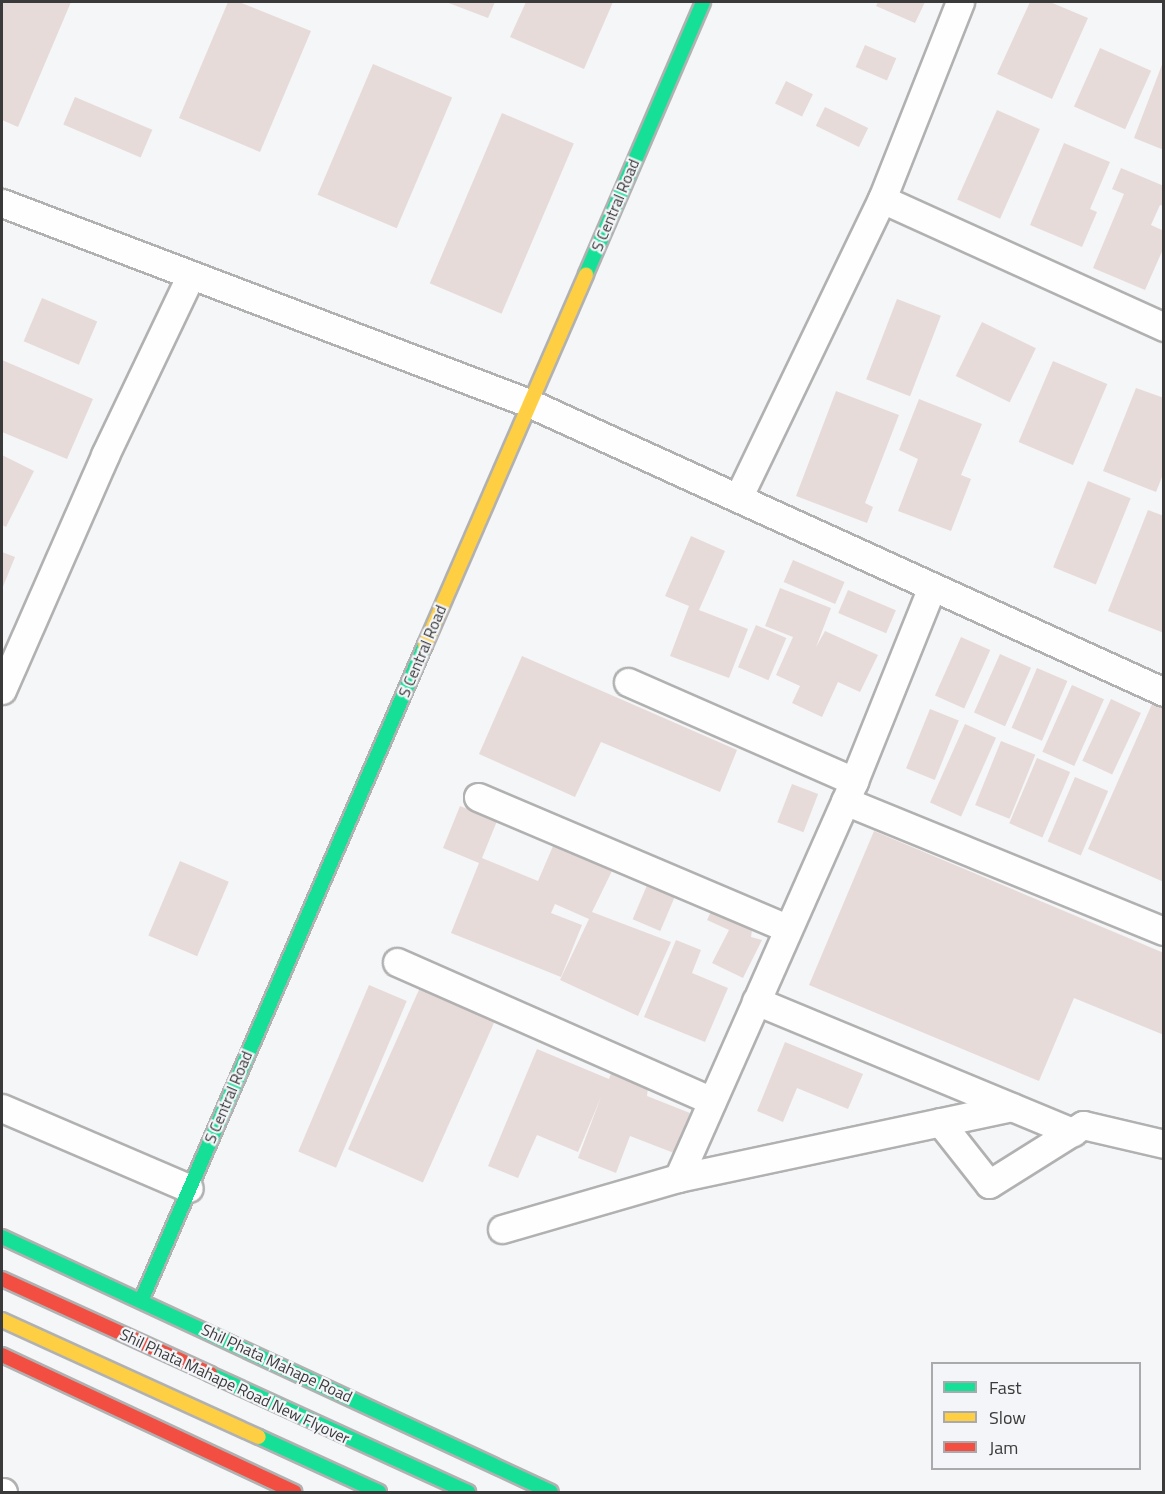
<!DOCTYPE html>
<style>
body{margin:0}
#map{position:relative;width:1165px;height:1494px;overflow:hidden;background:#f5f6f7;font-family:"Titillium Web",sans-serif}
div>[style]{position:absolute}
.building>*{inset:0;background:#e7dbd9;transform-origin:0 0}
.roads{filter:drop-shadow(2px 0 #b1b1b2) drop-shadow(-2px 0 #b1b1b2) drop-shadow(0 2px #b1b1b2) drop-shadow(0 -2px #b1b1b2)}
.street>*{height:27px;margin:-13.5px;padding:0 13.5px;transform-origin:13.5px;border-radius:13.5px;background:#fefefe}
.fast>*{height:14px;margin:-7px;padding:0 7px;transform-origin:7px;border-radius:7px;background:#16e098}
.slow>*{height:14px;margin:-7px;padding:0 7px;transform-origin:7px;border-radius:7px;background:#ffcf43}
.jam>*{height:14px;margin:-7px;padding:0 7px;transform-origin:7px;border-radius:7px;background:#f24e42}
span{translate:-50% -50%;white-space:nowrap;text-align:center;line-height:1.15;-webkit-text-stroke:4.5px #f4f5f8;paint-order:stroke}
.street-label{font-size:16px;color:#3a3a3b}
.frame{position:absolute;inset:0;border:3px solid #3a3a3b;pointer-events:none}
.legend{position:absolute;left:931px;top:1362px;width:210px;height:108px;box-sizing:border-box;background:#f4f5f8;border:2px solid #aaaaac;margin:0;padding:8px 10px;list-style:none;font-size:18px;color:#3a3a3b}
.legend li{display:flex;align-items:center;gap:12px;height:30px}
.legend b{width:30px;border:2px solid #aaaaac}
</style>
<div id="map">
<div class="building">
<i style="clip-path:polygon(2px 2px,71px 2px,18px 127px,2px 120px)"></i>
<i style="clip-path:polygon(228px 2px,239px 2px,311px 31px,260px 152px,179px 118px)"></i>
<i style="clip-path:polygon(446px 2px,495px 2px,488px 18px)"></i>
<i style="clip-path:polygon(526px 2px,613px 2px,584px 69px,510px 37px)"></i>
<i style="clip-path:polygon(878px 2px,925px 2px,915px 23px,876px 6px)"></i>
<i style="clip-path:polygon(1030px 2px,1050px 2px,1088px 18px,1052px 99px,997px 74px)"></i>
<i style="left:865px;top:45px;width:34px;height:24px;rotate:23deg"></i>
<i style="left:1100px;top:48px;width:56px;height:64px;rotate:24deg"></i>
<i style="clip-path:polygon(1163px 62px,1164px 62px,1164px 150px,1134px 138px)"></i>
<i style="left:373px;top:64px;width:86px;height:142px;rotate:23deg"></i>
<i style="left:786px;top:81px;width:30px;height:25px;rotate:26deg"></i>
<i style="left:75px;top:97px;width:84px;height:30px;rotate:23deg"></i>
<i style="left:825px;top:107px;width:48px;height:21px;rotate:26deg"></i>
<i style="left:997px;top:110px;width:47px;height:98px;rotate:24deg"></i>
<i style="left:502px;top:113px;width:78px;height:185px;rotate:23deg"></i>
<i style="clip-path:polygon(1064px 143px,1110px 162px,1090px 209px,1097px 212px,1082px 247px,1030px 225px)"></i>
<i style="clip-path:polygon(1121px 168px,1164px 186px,1164px 206px,1160px 205px,1151px 225px,1164px 231px,1164px 247px,1145px 290px,1093px 268px,1124px 194px,1112px 189px)"></i>
<i style="left:42px;top:298px;width:60px;height:47px;rotate:23deg"></i>
<i style="left:897px;top:299px;width:47px;height:86px;rotate:21deg"></i>
<i style="left:982px;top:322px;width:60px;height:60px;rotate:26deg"></i>
<i style="clip-path:polygon(2px 360px,93px 399px,67px 459px,2px 432px)"></i>
<i style="left:1053px;top:361px;width:59px;height:88px;rotate:23deg"></i>
<i style="clip-path:polygon(1136px 388px,1164px 398px,1164px 472px,1156px 492px,1103px 471px)"></i>
<i style="clip-path:polygon(836px 391px,899px 415px,865px 503px,873px 507px,867px 523px,796px 496px)"></i>
<i style="clip-path:polygon(919px 399px,982px 424px,961px 475px,971px 479px,951px 531px,898px 511px,918px 459px,899px 450px)"></i>
<i style="clip-path:polygon(2px 455px,34px 471px,6px 527px,2px 525px)"></i>
<i style="left:1088px;top:481px;width:46px;height:93px;rotate:22deg"></i>
<i style="clip-path:polygon(1148px 510px,1164px 516px,1164px 633px,1108px 611px)"></i>
<i style="clip-path:polygon(691px 536px,725px 551px,699px 610px,748px 629px,729px 678px,670px 656px,689px 606px,665px 596px)"></i>
<i style="clip-path:polygon(2px 552px,15px 557px,2px 589px)"></i>
<i style="left:793px;top:560px;width:56px;height:24px;rotate:23deg"></i>
<i style="clip-path:polygon(780px 588px,831px 608px,816px 647px,825px 631px,878px 655px,860px 692px,838px 682px,822px 717px,792px 703px,800px 686px,776px 675px,793px 637px,765px 626px)"></i>
<i style="left:848px;top:590px;width:52px;height:25px;rotate:23deg"></i>
<i style="left:756px;top:625px;width:33px;height:46px;rotate:23deg"></i>
<i style="left:961px;top:637px;width:32px;height:64px;rotate:24deg"></i>
<i style="left:1000px;top:654px;width:34px;height:64px;rotate:24deg"></i>
<i style="clip-path:polygon(522px 656px,737px 750px,720px 792px,601px 742px,575px 797px,479px 754px)"></i>
<i style="left:1037px;top:668px;width:33px;height:65px;rotate:23deg"></i>
<i style="left:1072px;top:685px;width:35px;height:73px;rotate:24deg"></i>
<i style="left:1111px;top:699px;width:33px;height:68px;rotate:25deg"></i>
<i style="clip-path:polygon(1152px 704px,1164px 709px,1164px 882px,1088px 849px)"></i>
<i style="left:930px;top:709px;width:31px;height:64px;rotate:22deg"></i>
<i style="left:965px;top:724px;width:34px;height:86px;rotate:24deg"></i>
<i style="left:1001px;top:741px;width:37px;height:69px;rotate:22deg"></i>
<i style="left:1037px;top:758px;width:36px;height:71px;rotate:23deg"></i>
<i style="left:1075px;top:777px;width:36px;height:70px;rotate:23deg"></i>
<i style="left:792px;top:784px;width:28px;height:41px;rotate:21deg"></i>
<i style="clip-path:polygon(460px 806px,497px 821px,482px 858px,538px 881px,553px 846px,612px 871px,592px 912px,671px 942px,638px 1016px,560px 980px,589px 919px,555px 904px,551px 913px,582px 925px,561px 977px,451px 933px,479px 863px,443px 848px)"></i>
<i style="clip-path:polygon(874px 831px,1164px 953px,1164px 1035px,1074px 998px,1039px 1081px,809px 985px)"></i>
<i style="left:180px;top:861px;width:53px;height:81px;rotate:23deg"></i>
<i style="left:651px;top:876px;width:30px;height:47px;rotate:23deg"></i>
<i style="clip-path:polygon(714px 905px,753px 924px,751px 937px,762px 940px,743px 978px,712px 963px,729px 930px,707px 920px)"></i>
<i style="clip-path:polygon(676px 940px,701px 950px,692px 973px,728px 988px,705px 1042px,644px 1017px)"></i>
<i style="left:422px;top:983px;width:82px;height:182px;rotate:24deg"></i>
<i style="left:369px;top:985px;width:41px;height:181px;rotate:23deg"></i>
<i style="clip-path:polygon(785px 1042px,863px 1074px,848px 1109px,797px 1088px,783px 1122px,757px 1111px)"></i>
<i style="clip-path:polygon(537px 1049px,609px 1079px,614px 1065px,649px 1079px,647px 1096px,690px 1113px,674px 1153px,630px 1136px,616px 1173px,578px 1158px,601px 1097px,578px 1152px,537px 1135px,518px 1178px,488px 1166px)"></i>
</div>
<div class="roads">
<div class="street">
<i style="left:882px;top:199px;width:310px;rotate:24.4deg"></i>
<i style="left:2px;top:203px;width:564px;rotate:20.78deg"></i>
<i style="left:529px;top:403px;width:698px;rotate:24.47deg"></i>
<i style="left:738px;top:498px;width:332px;rotate:-64.3deg"></i>
<i style="left:882px;top:199px;width:212px;rotate:-68.4deg"></i>
<i style="left:628px;top:682px;width:247px;rotate:23.7deg"></i>
<i style="left:854px;top:781px;width:434px;rotate:113.9deg"></i>
<i style="left:2px;top:690px;width:257px;rotate:-66.3deg"></i>
<i style="left:105px;top:455px;width:199px;rotate:-64.5deg"></i>
<i style="left:854px;top:781px;width:209px;rotate:-68.1deg"></i>
<i style="left:478px;top:797px;width:335px;rotate:23deg"></i>
<i style="left:845px;top:801px;width:344px;rotate:22.2deg"></i>
<i style="left:397px;top:962px;width:344px;rotate:23.8deg"></i>
<i style="left:756px;top:1001px;width:343px;rotate:22.5deg"></i>
<i style="left:2px;top:1108px;width:203px;rotate:23.2deg"></i>
<i style="left:940px;top:1122px;width:79px;rotate:51.7deg"></i>
<i style="left:989px;top:1184px;width:111px;rotate:-32.1deg"></i>
<i style="left:1083px;top:1125px;width:83px;rotate:13.2deg"></i>
<i style="left:502px;top:1229px;width:183px;rotate:-16.2deg"></i>
<i style="left:678px;top:1178px;width:341px;rotate:-12deg"></i>
<i style="left:2px;top:1492px;width:1px"></i>
</div>
<div class="fast">
<i style="left:586px;top:274px;width:296px;rotate:-66.7deg"></i>
<i style="left:2px;top:1237px;width:605px;rotate:24.91deg"></i>
<i style="left:141px;top:1301px;width:715px;rotate:-66.59deg"></i>
<i style="left:210px;top:1374px;width:284px;rotate:24.6deg"></i>
<i style="left:259px;top:1437px;width:132px;rotate:24.6deg"></i>
</div>
<div class="slow">
<i style="left:425px;top:645px;width:404px;rotate:-66.5deg"></i>
<i style="left:2px;top:1320px;width:282px;rotate:24.5deg"></i>
</div>
<div class="jam">
<i style="left:2px;top:1279px;width:229px;rotate:24.5deg"></i>
<i style="left:2px;top:1355px;width:323px;rotate:25.1deg"></i>
</div>
</div>
<div class="street-label">
<span style="left:615px;top:205px;rotate:-67deg">S Central Road</span>
<span style="left:422px;top:651px;rotate:-67deg">S Central Road</span>
<span style="left:228px;top:1097px;rotate:-67deg">S Central Road</span>
<span style="left:277px;top:1363px;rotate:25deg">Shil Phata Mahape Road</span>
<span style="left:235px;top:1386px;rotate:25deg">Shil Phata Mahape Road New Flyover</span>
</div>
<div class="frame"></div>
<ul class="legend">
<li><b style="height:8px;background:#16e098"></b>Fast</li>
<li><b style="height:8px;background:#ffcf43"></b>Slow</li>
<li><b style="height:8px;background:#f24e42"></b>Jam</li>
</ul>
</div>
